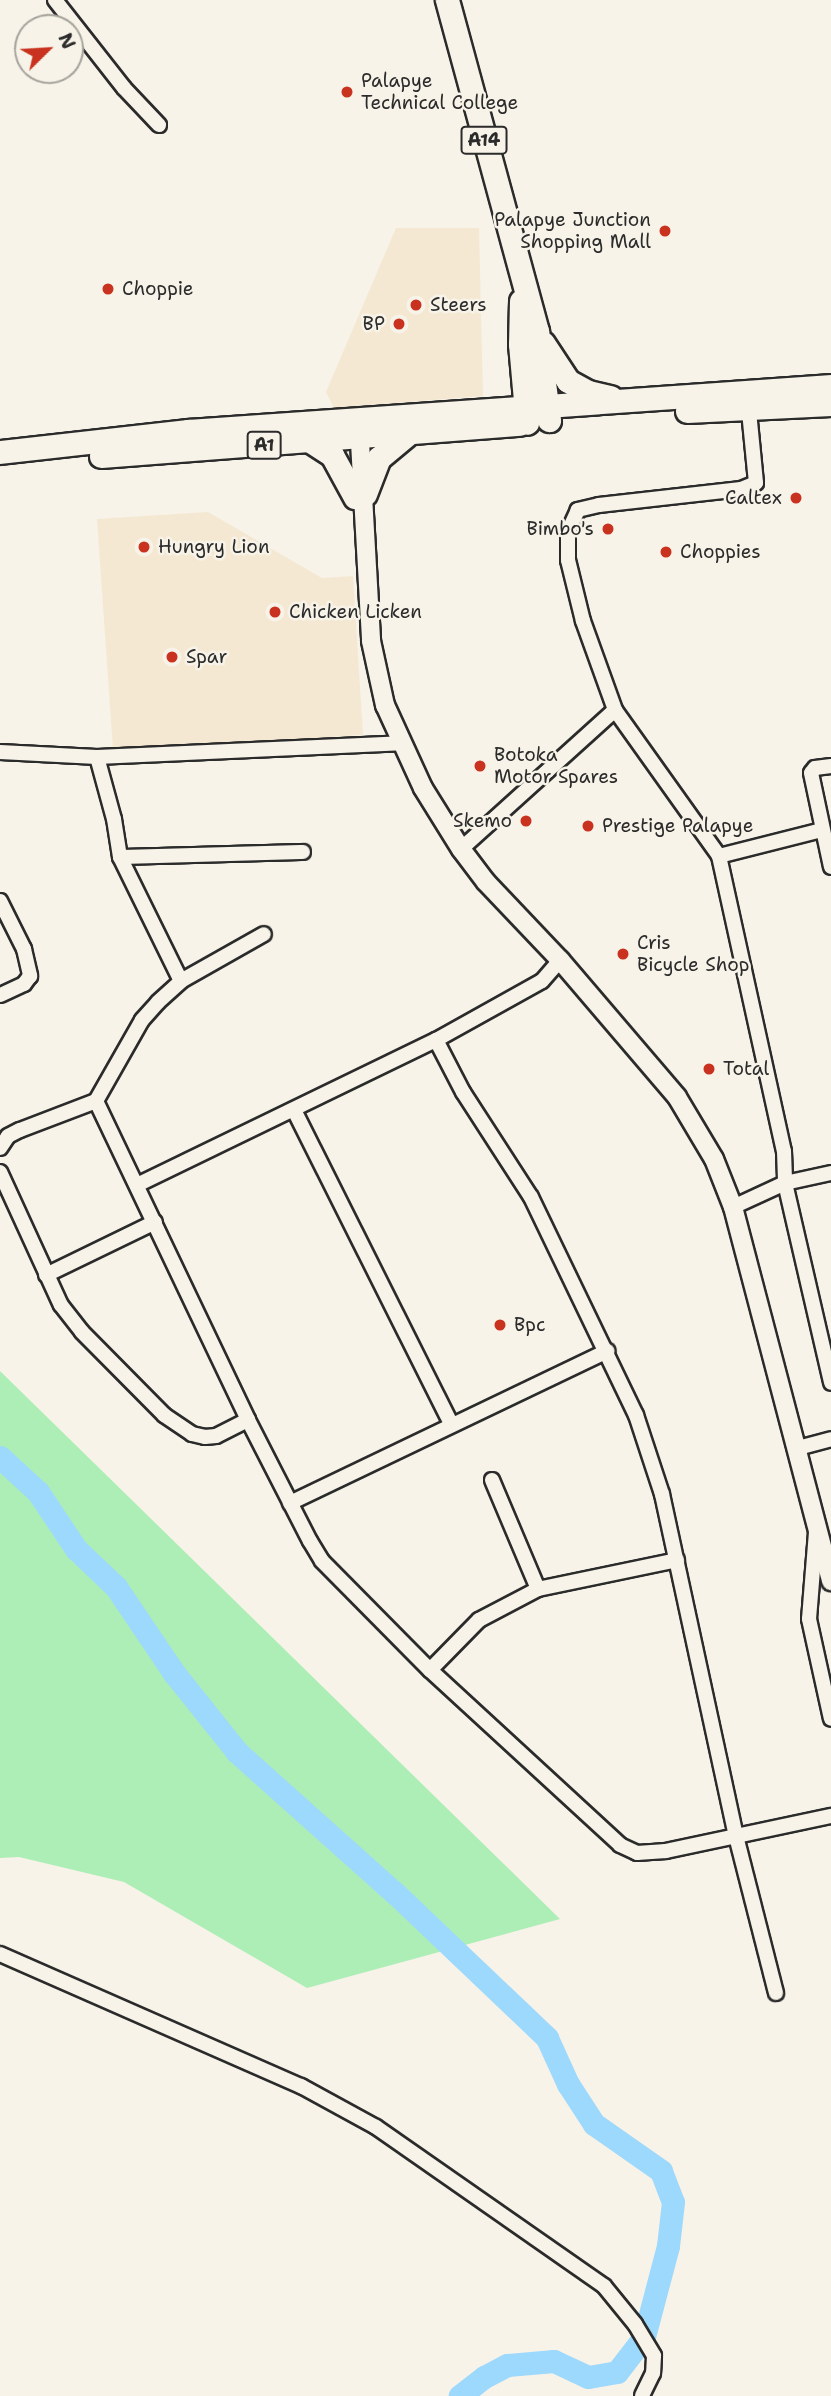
<!DOCTYPE html>
<style>
body{margin:0}
#map{position:relative;width:831px;height:2396px;overflow:hidden;background:#f7f3e8;font-family:"Shantell Sans",sans-serif}
div>[style]{position:absolute}
.built>*{inset:0;background:#f5e8d3}
.green>*{inset:0;background:#adeeb7}
.river>*{height:23px;margin:-11.5px;padding:0 11.5px;transform-origin:11.5px;border-radius:11.5px;background:#9dd8fd}
.roads{filter:drop-shadow(2px 0 #2b2b2b) drop-shadow(-2px 0 #2b2b2b) drop-shadow(0 2px #2b2b2b) drop-shadow(0 -2px #2b2b2b)}
.minor>*{height:14px;margin:-7px;padding:0 7px;transform-origin:7px;border-radius:7px;background:#f7f3e8}
.tertiary>*{height:18px;margin:-9px;padding:0 9px;transform-origin:9px;border-radius:9px;background:#f7f3e8}
.trunk>*{height:23px;margin:-11.5px;padding:0 11.5px;transform-origin:11.5px;border-radius:11.5px;background:#f7f3e8}
.dots>*{width:19px;height:19px;translate:-50% -50%;box-sizing:border-box;border:4px solid #f7f3e8;border-radius:50%}
span{translate:-50% -50%;white-space:nowrap;text-align:center;line-height:1.15;-webkit-text-stroke:5px #f7f3e8;paint-order:stroke}
.shield-label span{padding:2px 5px;background:#f7f3e8;border:2px solid;border-radius:5px;-webkit-text-stroke-width:0}
.shield-label{font-size:18px;color:#2b2b2b;font-weight:700}
.poi-label{font-size:19px;color:#2b2b2b}
.left{translate:0 -50%;text-align:left}
.right{translate:-100% -50%;text-align:right}
.north{position:absolute;left:14px;top:14px;width:70px;height:70px;box-sizing:border-box;background:#f7f3e8;border:2px solid #a5a39c;border-radius:50%;rotate:66deg;font-size:19px;font-weight:700;line-height:28px;text-align:center;color:#2b2b2b}
.north::after{content:'';display:block;margin:auto;width:24px;height:32px;background:#c8321e;clip-path:polygon(50% 0,100% 100%,50% 72%,0 100%)}
</style>
<div id="map">
<div class="built">
<i style="clip-path:polygon(396px 228px,479px 228px,483px 396px,334px 408px,326px 392px)"></i>
<i style="clip-path:polygon(208px 512px,322px 578px,353px 576px,363px 735px,113px 750px,97px 519px)"></i>
</div>
<div class="green">
<i style="clip-path:polygon(0 1371px,560px 1919px,307px 1988px,124px 1882px,19px 1857px,0 1858px)"></i>
</div>
<div class="river">
<i style="left:0;top:1457px;width:52px;rotate:42.6deg"></i>
<i style="left:38px;top:1492px;width:69px;rotate:56.3deg"></i>
<i style="left:76px;top:1549px;width:55px;rotate:43.5deg"></i>
<i style="left:116px;top:1587px;width:104px;rotate:56deg"></i>
<i style="left:174px;top:1673px;width:101px;rotate:51.4deg"></i>
<i style="left:237px;top:1752px;width:213px;rotate:41.8deg"></i>
<i style="left:396px;top:1894px;width:209px;rotate:43.6deg"></i>
<i style="left:547px;top:2038px;width:51px;rotate:65.5deg"></i>
<i style="left:568px;top:2084px;width:48px;rotate:57deg"></i>
<i style="left:594px;top:2124px;width:82px;rotate:35deg"></i>
<i style="left:661px;top:2171px;width:33px;rotate:69deg"></i>
<i style="left:673px;top:2202px;width:44px;rotate:96.5deg"></i>
<i style="left:668px;top:2246px;width:94px;rotate:104.8deg"></i>
<i style="left:644px;top:2337px;width:44px;rotate:127.6deg"></i>
<i style="left:617px;top:2372px;width:29px;rotate:170deg"></i>
<i style="left:588px;top:2377px;width:38px;rotate:-155deg"></i>
<i style="left:554px;top:2361px;width:47px;rotate:175.1deg"></i>
<i style="left:507px;top:2365px;width:26px;rotate:152deg"></i>
<i style="left:484px;top:2377px;width:31px;rotate:142deg"></i>
</div>
<div class="roads">
<div class="minor">
<i style="left:55px;top:0;width:112px;rotate:51.9deg"></i>
<i style="left:124px;top:88px;width:51px;rotate:46.6deg"></i>
<i style="left:748px;top:401px;width:82px;rotate:84.4deg"></i>
<i style="left:756px;top:483px;width:16px;rotate:158deg"></i>
<i style="left:741px;top:489px;width:143px;rotate:173.6deg"></i>
<i style="left:599px;top:505px;width:22px;rotate:167deg"></i>
<i style="left:578px;top:510px;width:23px;rotate:115deg"></i>
<i style="left:568px;top:531px;width:29px;rotate:90deg"></i>
<i style="left:568px;top:560px;width:63px;rotate:76.2deg"></i>
<i style="left:583px;top:621px;width:95px;rotate:70.2deg"></i>
<i style="left:615px;top:710px;width:179px;rotate:54.5deg"></i>
<i style="left:719px;top:856px;width:302px;rotate:77.6deg"></i>
<i style="left:784px;top:1151px;width:32px;rotate:88deg"></i>
<i style="left:785px;top:1183px;width:205px;rotate:77deg"></i>
<i style="left:0;top:752px;width:97px;rotate:3deg"></i>
<i style="left:97px;top:757px;width:304px;rotate:-2.6deg"></i>
<i style="left:97px;top:757px;width:64px;rotate:74.7deg"></i>
<i style="left:114px;top:819px;width:38px;rotate:81deg"></i>
<i style="left:120px;top:857px;width:138px;rotate:63.8deg"></i>
<i style="left:831px;top:766px;width:16px;rotate:173deg"></i>
<i style="left:815px;top:768px;width:6px;rotate:129deg"></i>
<i style="left:811px;top:773px;width:96px;rotate:78deg"></i>
<i style="left:461px;top:849px;width:207px;rotate:-42.1deg"></i>
<i style="left:719px;top:856px;width:106px;rotate:-14.2deg"></i>
<i style="left:120px;top:857px;width:183px;rotate:-1.6deg"></i>
<i style="left:0;top:901px;width:54px;rotate:63.4deg"></i>
<i style="left:24px;top:949px;width:28px;rotate:77deg"></i>
<i style="left:30px;top:976px;width:10px;rotate:127deg"></i>
<i style="left:24px;top:984px;width:26px;rotate:155deg"></i>
<i style="left:436px;top:1040px;width:59px;rotate:62.6deg"></i>
<i style="left:463px;top:1092px;width:125px;rotate:57.1deg"></i>
<i style="left:531px;top:1197px;width:242px;rotate:64.3deg"></i>
<i style="left:636px;top:1415px;width:83px;rotate:71.8deg"></i>
<i style="left:662px;top:1494px;width:350px;rotate:77.8deg"></i>
<i style="left:736px;top:1836px;width:162px;rotate:75.7deg"></i>
<i style="left:96px;top:1101px;width:353px;rotate:64.5deg"></i>
<i style="left:248px;top:1420px;width:136px;rotate:62.9deg"></i>
<i style="left:310px;top:1541px;width:23px;rotate:59deg"></i>
<i style="left:322px;top:1561px;width:153px;rotate:45.3deg"></i>
<i style="left:430px;top:1670px;width:258px;rotate:42.6deg"></i>
<i style="left:620px;top:1845px;width:19px;rotate:25deg"></i>
<i style="left:637px;top:1853px;width:29px;rotate:-4deg"></i>
<i style="left:666px;top:1851px;width:169px;rotate:-12deg"></i>
<i style="left:294px;top:1110px;width:352px;rotate:63.4deg"></i>
<i style="left:0;top:1148px;width:14px;rotate:-56deg"></i>
<i style="left:8px;top:1136px;width:13px;rotate:-27deg"></i>
<i style="left:20px;top:1130px;width:81px;rotate:-20.9deg"></i>
<i style="left:96px;top:1101px;width:93px;rotate:-60.4deg"></i>
<i style="left:142px;top:1020px;width:24px;rotate:-48deg"></i>
<i style="left:158px;top:1002px;width:31px;rotate:-42deg"></i>
<i style="left:181px;top:981px;width:95px;rotate:-29.5deg"></i>
<i style="left:0;top:1172px;width:146px;rotate:65.4deg"></i>
<i style="left:61px;top:1305px;width:34px;rotate:52deg"></i>
<i style="left:82px;top:1332px;width:117px;rotate:45.3deg"></i>
<i style="left:164px;top:1415px;width:34px;rotate:34deg"></i>
<i style="left:192px;top:1434px;width:13px;rotate:13deg"></i>
<i style="left:205px;top:1437px;width:11px;rotate:-5deg"></i>
<i style="left:216px;top:1436px;width:36px;rotate:-27deg"></i>
<i style="left:137px;top:1185px;width:332px;rotate:-25.9deg"></i>
<i style="left:436px;top:1040px;width:121px;rotate:-29.1deg"></i>
<i style="left:542px;top:981px;width:28px;rotate:-49deg"></i>
<i style="left:733px;top:1207px;width:57px;rotate:-24.8deg"></i>
<i style="left:785px;top:1183px;width:47px;rotate:-12.3deg"></i>
<i style="left:46px;top:1275px;width:121px;rotate:-25.9deg"></i>
<i style="left:798px;top:1448px;width:34px;rotate:-15deg"></i>
<i style="left:492px;top:1480px;width:118px;rotate:67.1deg"></i>
<i style="left:290px;top:1503px;width:352px;rotate:-25.6deg"></i>
<i style="left:816px;top:1532px;width:87px;rotate:94.6deg"></i>
<i style="left:809px;top:1619px;width:102px;rotate:77.6deg"></i>
<i style="left:430px;top:1670px;width:70px;rotate:-45.6deg"></i>
<i style="left:479px;top:1620px;width:67px;rotate:-27.7deg"></i>
<i style="left:538px;top:1589px;width:142px;rotate:-11.8deg"></i>
<i style="left:0;top:1954px;width:329px;rotate:23.7deg"></i>
<i style="left:301px;top:2086px;width:85px;rotate:28.7deg"></i>
<i style="left:376px;top:2127px;width:278px;rotate:34.9deg"></i>
<i style="left:604px;top:2286px;width:49px;rotate:50.8deg"></i>
<i style="left:635px;top:2324px;width:37px;rotate:59deg"></i>
<i style="left:654px;top:2356px;width:17px;rotate:93deg"></i>
<i style="left:653px;top:2373px;width:25px;rotate:116deg"></i>
</div>
<div class="tertiary">
<i style="left:359px;top:424px;width:217px;rotate:86.8deg"></i>
<i style="left:371px;top:641px;width:66px;rotate:77.7deg"></i>
<i style="left:385px;top:705px;width:91px;rotate:65.4deg"></i>
<i style="left:423px;top:788px;width:72px;rotate:58.1deg"></i>
<i style="left:461px;top:849px;width:41px;rotate:52.9deg"></i>
<i style="left:486px;top:882px;width:108px;rotate:46.5deg"></i>
<i style="left:560px;top:960px;width:180px;rotate:49.5deg"></i>
<i style="left:677px;top:1097px;width:72px;rotate:59.2deg"></i>
<i style="left:714px;top:1159px;width:52px;rotate:68.4deg"></i>
<i style="left:733px;top:1207px;width:387px;rotate:75.3deg"></i>
</div>
<div class="trunk">
<i style="left:447px;top:0;width:343px;rotate:74.8deg"></i>
<i style="left:537px;top:331px;width:90px;rotate:82.3deg"></i>
<i style="left:521px;top:301px;width:43px;rotate:91.3deg"></i>
<i style="left:520px;top:344px;width:79px;rotate:84.9deg"></i>
<i style="left:543px;top:343px;width:45px;rotate:56.7deg"></i>
<i style="left:568px;top:381px;width:23px;rotate:29deg"></i>
<i style="left:588px;top:392px;width:23px;rotate:13deg"></i>
<i style="left:687px;top:411px;width:144px;rotate:-2.8deg"></i>
<i style="left:312px;top:442px;width:24px;rotate:33deg"></i>
<i style="left:332px;top:455px;width:48px;rotate:61.3deg"></i>
<i style="left:0;top:452px;width:189px;rotate:-6.4deg"></i>
<i style="left:188px;top:431px;width:645px;rotate:-4deg"></i>
<i style="left:101px;top:456px;width:420px;rotate:-4.4deg"></i>
<i style="left:365px;top:494px;width:39px;rotate:-69deg"></i>
<i style="left:379px;top:458px;width:38px;rotate:-40deg"></i>
</div>
</div>
<div class="dots">
<i style="left:347px;top:92px;background:#c8321e"></i>
<i style="left:665px;top:231px;background:#c8321e"></i>
<i style="left:108px;top:289px;background:#c8321e"></i>
<i style="left:416px;top:305px;background:#c8321e"></i>
<i style="left:399px;top:324px;background:#c8321e"></i>
<i style="left:796px;top:498px;background:#c8321e"></i>
<i style="left:608px;top:529px;background:#c8321e"></i>
<i style="left:144px;top:547px;background:#c8321e"></i>
<i style="left:666px;top:552px;background:#c8321e"></i>
<i style="left:275px;top:612px;background:#c8321e"></i>
<i style="left:172px;top:657px;background:#c8321e"></i>
<i style="left:480px;top:766px;background:#c8321e"></i>
<i style="left:526px;top:821px;background:#c8321e"></i>
<i style="left:588px;top:826px;background:#c8321e"></i>
<i style="left:623px;top:954px;background:#c8321e"></i>
<i style="left:709px;top:1069px;background:#c8321e"></i>
<i style="left:500px;top:1325px;background:#c8321e"></i>
</div>
<div class="shield-label">
<span style="left:484px;top:140px">A14</span>
<span style="left:264px;top:445px">A1</span>
</div>
<div class="poi-label">
<span class="left" style="left:361px;top:92px">Palapye<br>Technical College</span>
<span class="right" style="left:651px;top:231px">Palapye Junction<br>Shopping Mall</span>
<span class="left" style="left:122px;top:289px">Choppie</span>
<span class="left" style="left:430px;top:305px">Steers</span>
<span class="right" style="left:385px;top:324px">BP</span>
<span class="right" style="left:782px;top:498px">Caltex</span>
<span class="right" style="left:594px;top:529px">Bimbo's</span>
<span class="left" style="left:158px;top:547px">Hungry Lion</span>
<span class="left" style="left:680px;top:552px">Choppies</span>
<span class="left" style="left:289px;top:612px">Chicken Licken</span>
<span class="left" style="left:186px;top:657px">Spar</span>
<span class="left" style="left:494px;top:766px">Botoka<br>Motor Spares</span>
<span class="right" style="left:512px;top:821px">Skemo</span>
<span class="left" style="left:602px;top:826px">Prestige Palapye</span>
<span class="left" style="left:637px;top:954px">Cris<br>Bicycle Shop</span>
<span class="left" style="left:723px;top:1069px">Total</span>
<span class="left" style="left:514px;top:1325px">Bpc</span>
</div>
<div class="north">N</div>
</div>
